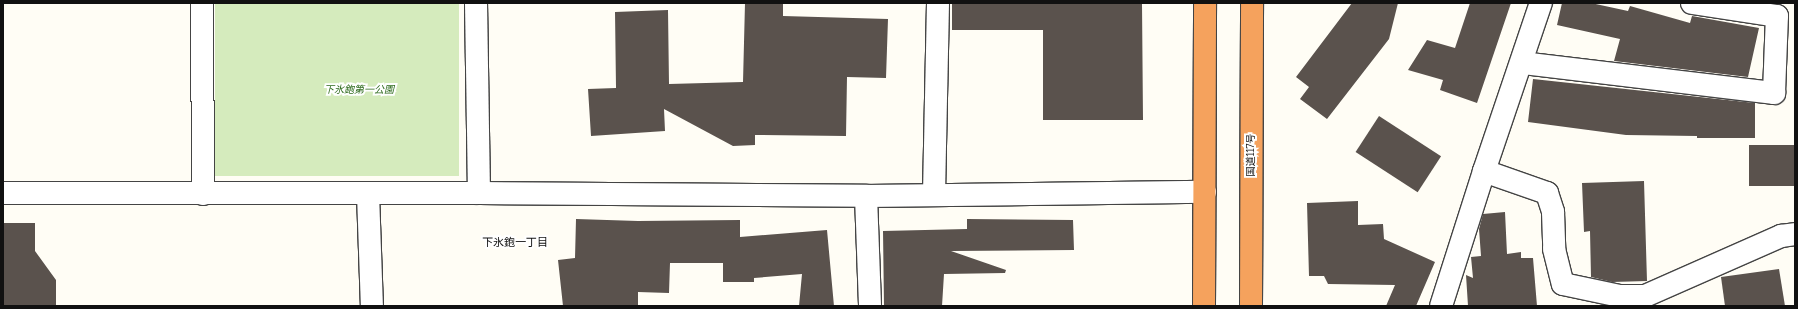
<!DOCTYPE html>
<meta charset="utf-8">
<style>
body{margin:0}
#map{position:relative;width:1798px;height:309px;overflow:hidden;background:#fffdf5;font-family:Bitter,"Noto Sans JP",serif}
div>[style]{position:absolute}
.green>*{inset:0;background:#d5ebbd;transform-origin:0 0}
.building>*{inset:0;background:#5a524d;transform-origin:0 0}
.roads{filter:drop-shadow(1px 0 #444) drop-shadow(-1px 0 #444) drop-shadow(0 1px #444) drop-shadow(0 -1px #444)}
.minor>*{height:22px;margin:-11px;padding:0 11px;transform-origin:11px;border-radius:11px;background:#fff}
.highway>*{height:22px;margin:-11px;padding:0 11px;transform-origin:11px;border-radius:11px;background:#f5a25d}
span{translate:-50% -50%;white-space:nowrap;text-align:center;line-height:1.15;-webkit-text-stroke:4px #fff;paint-order:stroke}
.park-label{font-size:10px;color:#2f6b1f;font-style:italic}
.street-label{font-size:10px;color:#111}
.neighbourhood-label{font-size:11px;color:#111}
.frame{position:absolute;inset:0;border:4px solid #111;pointer-events:none}
</style>
<div id="map">
<div class="green">
<i style="left:215px;top:3px;width:244px;height:173px"></i>
</div>
<div class="building">
<i style="clip-path:polygon(745px 3px,783px 3px,783px 16px,888px 19px,886px 78px,847px 77px,846px 136px,755px 135px,755px 145px,733px 146px,664px 109px,665px 131px,591px 136px,588px 89px,616px 88px,615px 12px,668px 10px,669px 84px,743px 82px)"></i>
<i style="clip-path:polygon(952px 3px,1142px 3px,1143px 120px,1043px 120px,1043px 30px,952px 30px)"></i>
<i style="clip-path:polygon(1352px 3px,1398px 3px,1389px 39px,1327px 119px,1300px 99px,1309px 87px,1296px 77px)"></i>
<i style="clip-path:polygon(1470px 3px,1511px 3px,1477px 103px,1440px 90px,1443px 80px,1408px 70px,1427px 40px,1455px 48px)"></i>
<i style="clip-path:polygon(1562px 3px,1591px 3px,1628px 11px,1630px 6px,1690px 23px,1692px 16px,1759px 28px,1748px 77px,1614px 61px,1620px 39px,1557px 25px)"></i>
<i style="clip-path:polygon(1533px 79px,1755px 103px,1755px 138px,1697px 138px,1697px 136px,1626px 135px,1528px 122px)"></i>
<i style="left:1379px;top:116px;width:74px;height:43px;rotate:33deg"></i>
<i style="left:1795px;top:145px;width:41px;height:46px;rotate:90deg"></i>
<i style="clip-path:polygon(1644px 181px,1647px 281px,1612px 282px,1591px 277px,1590px 231px,1584px 232px,1582px 183px)"></i>
<i style="clip-path:polygon(1358px 201px,1358px 225px,1383px 224px,1384px 239px,1435px 262px,1416px 306px,1386px 306px,1395px 285px,1328px 284px,1324px 276px,1309px 276px,1307px 203px)"></i>
<i style="clip-path:polygon(1505px 212px,1507px 254px,1521px 252px,1521px 258px,1533px 258px,1537px 306px,1468px 306px,1466px 275px,1473px 278px,1471px 257px,1481px 256px,1479px 229px,1483px 214px)"></i>
<i style="clip-path:polygon(576px 219px,638px 221px,740px 220px,740px 237px,827px 230px,834px 306px,799px 306px,802px 274px,754px 278px,754px 282px,723px 282px,723px 263px,670px 263px,669px 293px,638px 292px,638px 306px,563px 306px,558px 260px,575px 258px)"></i>
<i style="clip-path:polygon(967px 219px,1073px 220px,1074px 250px,951px 251px,1006px 270px,1005px 273px,944px 274px,942px 306px,884px 306px,883px 231px,967px 229px)"></i>
<i style="clip-path:polygon(3px 223px,35px 223px,35px 251px,56px 280px,56px 306px,3px 306px)"></i>
<i style="clip-path:polygon(1779px 269px,1785px 306px,1725px 306px,1721px 277px)"></i>
</div>
<div class="roads">
<div class="minor">
<i style="left:202px;top:3px;width:191px;rotate:89.7deg"></i>
<i style="left:476px;top:3px;width:190px;rotate:89.1deg"></i>
<i style="left:1522px;top:63px;width:254px;rotate:6.8deg"></i>
<i style="left:1774px;top:93px;width:77px;rotate:-87.8deg"></i>
<i style="left:1777px;top:16px;width:86px;rotate:-171.3deg"></i>
<i style="left:1484px;top:171px;width:67px;rotate:19.2deg"></i>
<i style="left:1547px;top:193px;width:20px;rotate:72deg"></i>
<i style="left:1553px;top:212px;width:37px;rotate:88deg"></i>
<i style="left:1554px;top:249px;width:36px;rotate:76deg"></i>
<i style="left:1563px;top:284px;width:58px;rotate:11.9deg"></i>
<i style="left:1620px;top:296px;width:25px"></i>
<i style="left:1645px;top:296px;width:149px;rotate:-23.8deg"></i>
<i style="left:1781px;top:236px;width:14px;rotate:-8deg"></i>
<i style="left:3px;top:193px;width:476px"></i>
<i style="left:479px;top:193px;width:387px;rotate:0.4deg"></i>
<i style="left:866px;top:196px;width:339px;rotate:-0.7deg"></i>
<i style="left:368px;top:194px;width:112px;rotate:88deg"></i>
<i style="left:934px;top:194px;width:191px;rotate:-88.8deg"></i>
<i style="left:866px;top:196px;width:110px;rotate:87.9deg"></i>
<i style="left:1441px;top:306px;width:142px;rotate:-72.3deg"></i>
<i style="left:1484px;top:171px;width:177px;rotate:-71.3deg"></i>
</div>
<div class="highway">
<i style="left:1204px;top:306px;width:303px;rotate:-89.8deg"></i>
<i style="left:1251px;top:306px;width:303px;rotate:-89.8deg"></i>
</div>
</div>
<div class="park-label">
<span style="left:359px;top:91px">下氷鉋第一公園</span>
</div>
<div class="street-label">
<span style="left:1252px;top:155px;rotate:-90deg">国道117号</span>
</div>
<div class="neighbourhood-label">
<span style="left:515px;top:243px">下氷鉋一丁目</span>
</div>
<div class="frame"></div>
</div>
